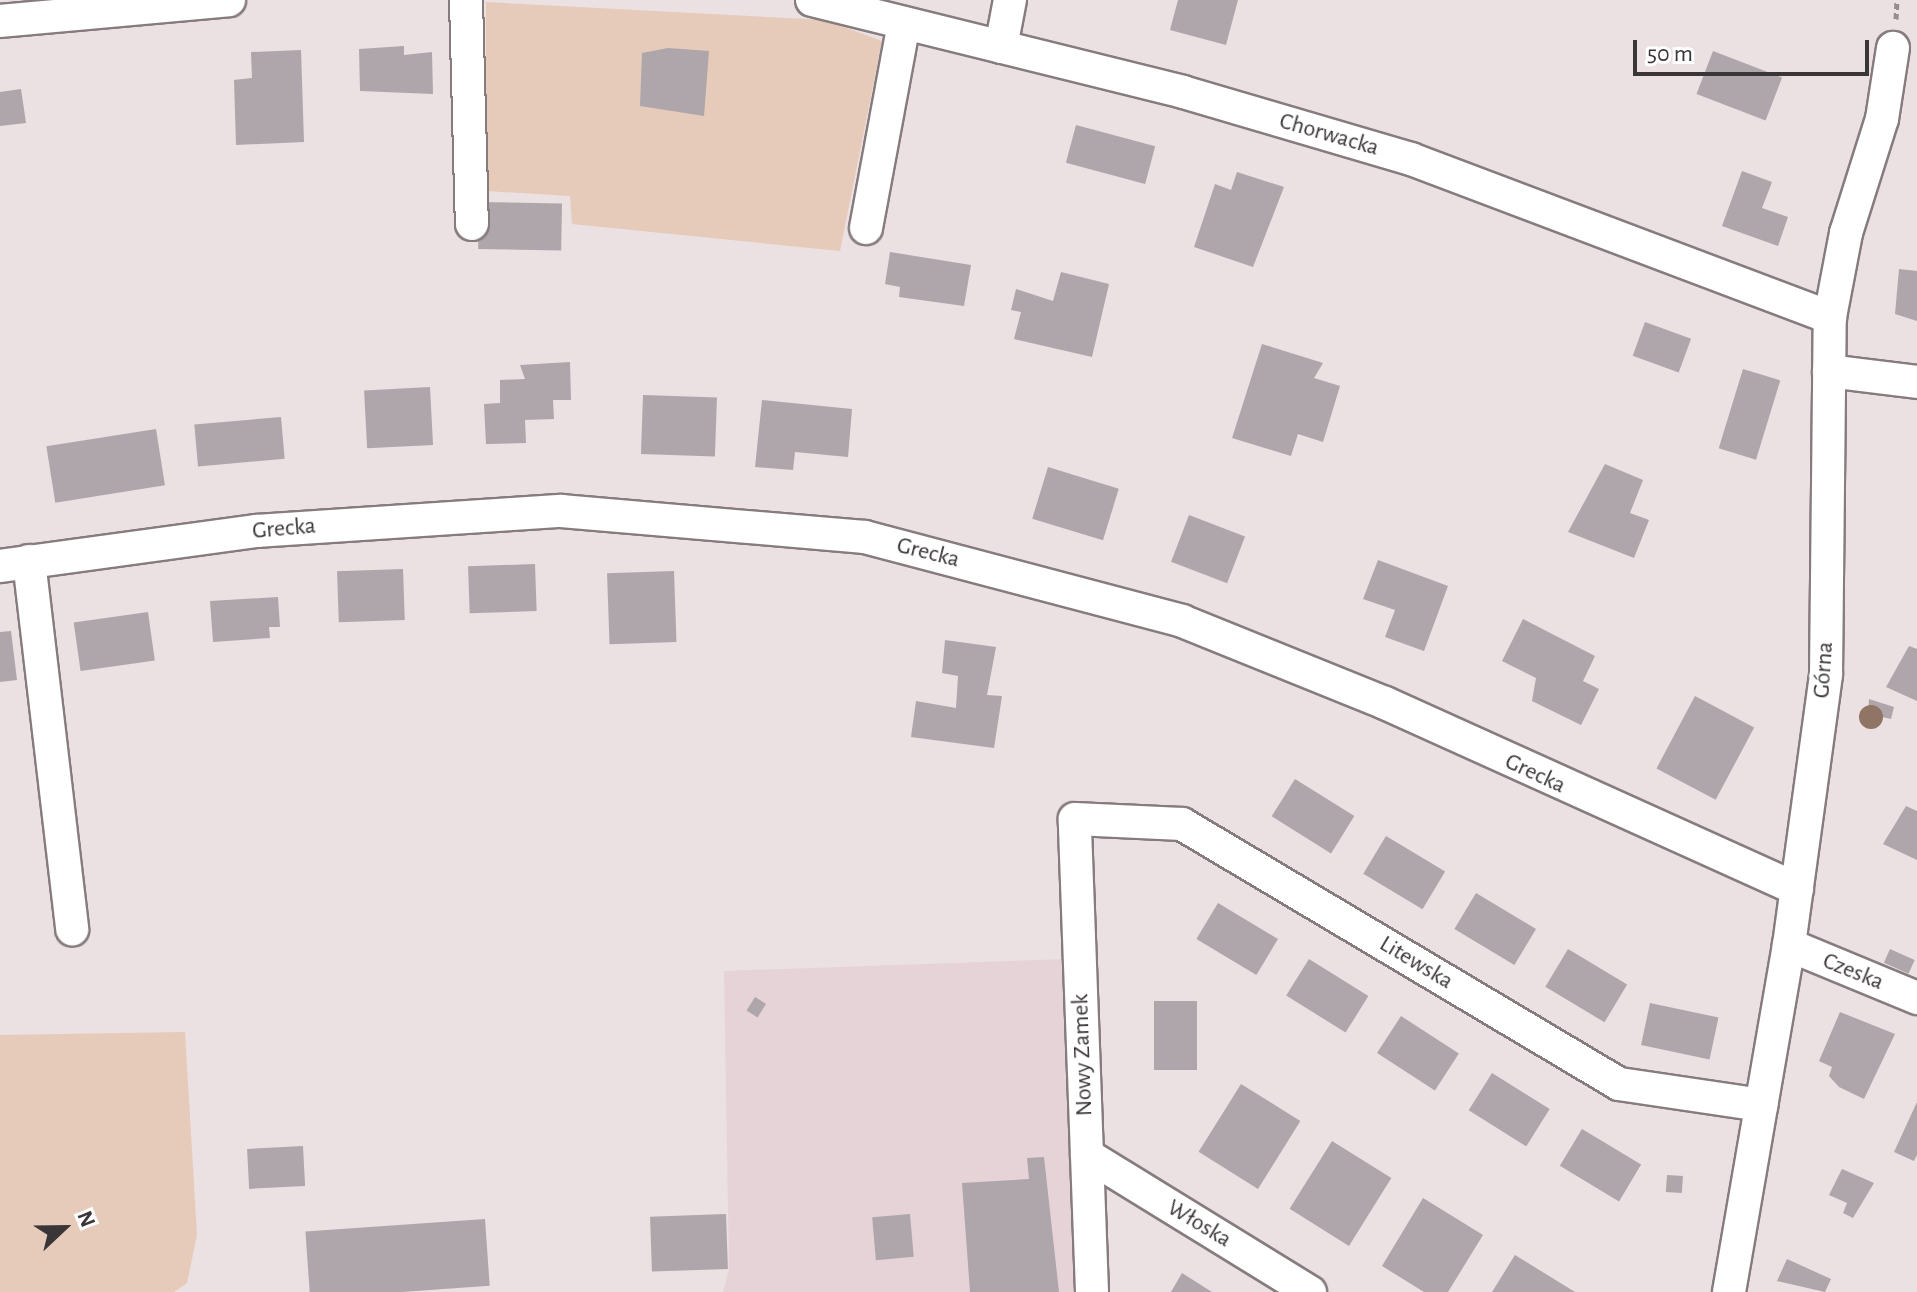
<!DOCTYPE html>
<meta charset="utf-8">
<style>
body{margin:0}
#map{position:relative;width:1917px;height:1292px;overflow:hidden;background:#ebe0e2;font-family:"Alegreya Sans",sans-serif}
div>[style]{position:absolute}
.built>*{inset:0;background:#e6d3d7}
.green>*{inset:0;background:#e6caba}
.building>*{inset:0;background:#afa6ab;transform-origin:0 0}
.path>*{height:5px;margin-top:-2.5px;transform-origin:0;background:repeating-linear-gradient(90deg,#958d8f 0 6px,transparent 0 10px)}
.roads{filter:drop-shadow(2px 0 #867c7e) drop-shadow(-2px 0 #867c7e) drop-shadow(0 2px #867c7e) drop-shadow(0 -2px #867c7e)}
.minor>*{height:32px;margin:-16px;padding:0 16px;transform-origin:16px;border-radius:16px;background:#fff}
.trees>*{width:24px;height:24px;margin:-12px;border-radius:50%;background:#907566}
span{translate:-50% -50%;white-space:nowrap;text-align:center;line-height:1.15;-webkit-text-stroke:8px #fff;paint-order:stroke}
.street-label{font-size:24px;color:#3a3536}
.north{position:absolute;left:24px;top:1188px;width:80px;height:80px;-webkit-text-stroke:6px #fff;paint-order:stroke;rotate:68deg;font-size:22px;font-weight:700;line-height:32px;text-align:center;color:#3a3536}
.north::after{content:'';display:block;margin:auto;width:28px;height:36px;background:#3a3536;clip-path:polygon(50% 0,100% 100%,50% 72%,0 100%)}
.scale{position:absolute;left:1633px;top:40px;width:236px;height:36px;box-sizing:border-box;border:4px solid #3a3536;border-top:0;padding-left:10px;font-size:24px;line-height:28px;white-space:nowrap;color:#3a3536;-webkit-text-stroke:6px #fff;paint-order:stroke}
</style>
<div id="map">
<div class="built">
<i style="clip-path:polygon(1067px 959px,1081px 1292px,723px 1292px,729px 1269px,724px 971px)"></i>
</div>
<div class="green">
<i style="clip-path:polygon(486px 2px,825px 20px,882px 41px,840px 251px,572px 224px,570px 196px,486px 191px)"></i>
<i style="clip-path:polygon(185px 1032px,197px 1235px,187px 1283px,174px 1292px,0 1292px,0 1035px)"></i>
</div>
<div class="building">
<i style="clip-path:polygon(1178px 0,1238px 0,1226px 45px,1170px 30px)"></i>
<i style="clip-path:polygon(404px 46px,404px 55px,432px 52px,433px 94px,360px 91px,359px 49px)"></i>
<i style="clip-path:polygon(668px 48px,709px 51px,704px 116px,640px 106px,642px 53px)"></i>
<i style="clip-path:polygon(301px 50px,304px 142px,236px 145px,234px 80px,252px 78px,251px 52px)"></i>
<i style="left:1713px;top:51px;width:74px;height:46px;rotate:21deg"></i>
<i style="clip-path:polygon(21px 89px,26px 123px,0 126px,0 92px)"></i>
<i style="left:1076px;top:125px;width:82px;height:39px;rotate:15deg"></i>
<i style="clip-path:polygon(1742px 171px,1772px 182px,1762px 208px,1788px 217px,1778px 246px,1722px 226px)"></i>
<i style="clip-path:polygon(1237px 172px,1284px 187px,1253px 267px,1194px 247px,1215px 184px,1231px 190px)"></i>
<i style="left:479px;top:202px;width:83px;height:47px;rotate:1deg"></i>
<i style="clip-path:polygon(890px 252px,971px 265px,964px 306px,899px 297px,900px 287px,885px 284px)"></i>
<i style="clip-path:polygon(1899px 269px,1917px 271px,1917px 321px,1895px 314px)"></i>
<i style="clip-path:polygon(1061px 272px,1109px 284px,1092px 357px,1014px 339px,1021px 312px,1011px 310px,1016px 289px,1053px 301px)"></i>
<i style="left:1645px;top:322px;width:49px;height:36px;rotate:20deg"></i>
<i style="clip-path:polygon(1262px 344px,1323px 363px,1314px 378px,1340px 386px,1323px 442px,1298px 434px,1291px 456px,1232px 438px)"></i>
<i style="clip-path:polygon(570px 362px,571px 400px,553px 400px,554px 419px,525px 420px,526px 443px,486px 444px,484px 404px,500px 403px,500px 380px,525px 379px,520px 365px)"></i>
<i style="left:1743px;top:369px;width:39px;height:83px;rotate:17deg"></i>
<i style="left:430px;top:387px;width:58px;height:66px;rotate:87deg"></i>
<i style="left:643px;top:395px;width:74px;height:59px;rotate:2deg"></i>
<i style="clip-path:polygon(762px 400px,852px 409px,848px 457px,795px 452px,793px 470px,755px 467px)"></i>
<i style="left:281px;top:417px;width:42px;height:87px;rotate:85deg"></i>
<i style="left:156px;top:429px;width:57px;height:111px;rotate:81deg"></i>
<i style="clip-path:polygon(1605px 464px,1643px 480px,1630px 513px,1649px 520px,1634px 558px,1568px 532px)"></i>
<i style="left:1048px;top:467px;width:74px;height:54px;rotate:17deg"></i>
<i style="left:1189px;top:515px;width:60px;height:50px;rotate:21deg"></i>
<i style="clip-path:polygon(1378px 560px,1448px 586px,1424px 651px,1385px 637px,1395px 610px,1363px 599px)"></i>
<i style="left:535px;top:564px;width:47px;height:67px;rotate:88deg"></i>
<i style="left:403px;top:569px;width:51px;height:66px;rotate:88deg"></i>
<i style="left:674px;top:571px;width:71px;height:67px;rotate:88deg"></i>
<i style="clip-path:polygon(278px 597px,280px 627px,269px 627px,270px 638px,213px 642px,210px 601px)"></i>
<i style="left:148px;top:612px;width:49px;height:75px;rotate:82deg"></i>
<i style="clip-path:polygon(1523px 619px,1595px 656px,1583px 681px,1599px 689px,1581px 725px,1532px 701px,1536px 678px,1502px 661px)"></i>
<i style="clip-path:polygon(11px 631px,17px 680px,0 682px,0 632px)"></i>
<i style="clip-path:polygon(945px 640px,996px 647px,987px 695px,1002px 696px,994px 748px,911px 737px,916px 701px,956px 708px,958px 676px,942px 673px)"></i>
<i style="clip-path:polygon(1909px 646px,1917px 649px,1917px 701px,1886px 687px)"></i>
<i style="left:1695px;top:696px;width:67px;height:82px;rotate:28deg"></i>
<i style="clip-path:polygon(1869px 699px,1894px 707px,1891px 719px,1868px 714px)"></i>
<i style="left:1295px;top:779px;width:70px;height:44px;rotate:32deg"></i>
<i style="clip-path:polygon(1906px 806px,1917px 811px,1917px 860px,1883px 844px)"></i>
<i style="left:1386px;top:836px;width:69px;height:44px;rotate:31deg"></i>
<i style="left:1476px;top:893px;width:70px;height:42px;rotate:31deg"></i>
<i style="left:1218px;top:903px;width:70px;height:42px;rotate:31deg"></i>
<i style="left:1568px;top:949px;width:69px;height:44px;rotate:31deg"></i>
<i style="left:1890px;top:949px;width:27px;height:15px;rotate:24deg"></i>
<i style="left:1309px;top:959px;width:70px;height:43px;rotate:32deg"></i>
<i style="left:755px;top:997px;width:13px;height:16px;rotate:32deg"></i>
<i style="left:1154px;top:1001px;width:43px;height:69px"></i>
<i style="left:1650px;top:1003px;width:70px;height:43px;rotate:12deg"></i>
<i style="clip-path:polygon(1840px 1012px,1895px 1034px,1864px 1099px,1839px 1087px,1829px 1076px,1832px 1067px,1819px 1061px)"></i>
<i style="left:1401px;top:1016px;width:69px;height:44px;rotate:33deg"></i>
<i style="left:1492px;top:1073px;width:68px;height:44px;rotate:32deg"></i>
<i style="left:1241px;top:1084px;width:70px;height:80px;rotate:32deg"></i>
<i style="clip-path:polygon(1917px 1102px,1917px 1155px,1914px 1161px,1894px 1152px)"></i>
<i style="left:1582px;top:1129px;width:69px;height:43px;rotate:31deg"></i>
<i style="left:1332px;top:1141px;width:70px;height:80px;rotate:32deg"></i>
<i style="left:303px;top:1146px;width:40px;height:56px;rotate:87deg"></i>
<i style="clip-path:polygon(1044px 1157px,1059px 1292px,970px 1292px,962px 1183px,1029px 1179px,1027px 1158px)"></i>
<i style="clip-path:polygon(1842px 1169px,1874px 1183px,1853px 1218px,1843px 1213px,1847px 1203px,1829px 1195px)"></i>
<i style="left:1667px;top:1175px;width:16px;height:17px;rotate:4deg"></i>
<i style="clip-path:polygon(1423px 1198px,1483px 1235px,1448px 1292px,1424px 1292px,1382px 1266px)"></i>
<i style="left:726px;top:1214px;width:55px;height:76px;rotate:88deg"></i>
<i style="left:910px;top:1214px;width:43px;height:38px;rotate:85deg"></i>
<i style="left:485px;top:1219px;width:67px;height:180px;rotate:86deg"></i>
<i style="clip-path:polygon(1515px 1255px,1575px 1292px,1492px 1292px)"></i>
<i style="clip-path:polygon(1787px 1259px,1831px 1279px,1825px 1292px,1777px 1281px)"></i>
<i style="clip-path:polygon(1182px 1273px,1212px 1292px,1171px 1292px)"></i>
</div>
<div class="path">
<i style="left:1896px;top:19px;width:19px;rotate:-87deg"></i>
</div>
<div class="roads">
<div class="minor">
<i style="left:466px;top:0;width:224px;rotate:88.5deg"></i>
<i style="left:812px;top:0;width:382px;rotate:13.9deg"></i>
<i style="left:1183px;top:92px;width:238px;rotate:16.4deg"></i>
<i style="left:1411px;top:159px;width:448px;rotate:20.7deg"></i>
<i style="left:0;top:21px;width:230px;rotate:-5.2deg"></i>
<i style="left:1001px;top:47px;width:48px;rotate:-79.2deg"></i>
<i style="left:866px;top:228px;width:208px;rotate:-79.5deg"></i>
<i style="left:1829px;top:371px;width:89px;rotate:7.1deg"></i>
<i style="left:29px;top:561px;width:371px;rotate:83.3deg"></i>
<i style="left:0;top:566px;width:258px;rotate:-7.8deg"></i>
<i style="left:256px;top:531px;width:306px;rotate:-3.8deg"></i>
<i style="left:561px;top:511px;width:305px;rotate:4.9deg"></i>
<i style="left:865px;top:537px;width:328px;rotate:14.8deg"></i>
<i style="left:1182px;top:621px;width:219px;rotate:22deg"></i>
<i style="left:1385px;top:703px;width:452px;rotate:24.3deg"></i>
<i style="left:1789px;top:945px;width:139px;rotate:22.5deg"></i>
<i style="left:1087px;top:1155px;width:262px;rotate:31.6deg"></i>
<i style="left:1092px;top:1292px;width:473px;rotate:-92.1deg"></i>
<i style="left:1075px;top:819px;width:107px;rotate:2.7deg"></i>
<i style="left:1182px;top:824px;width:508px;rotate:30.75deg"></i>
<i style="left:1619px;top:1084px;width:144px;rotate:8.4deg"></i>
<i style="left:1729px;top:1292px;width:352px;rotate:-80.2deg"></i>
<i style="left:1789px;top:945px;width:273px;rotate:-82.2deg"></i>
<i style="left:1826px;top:675px;width:358px;rotate:-89.4deg"></i>
<i style="left:1830px;top:317px;width:86px;rotate:-79.2deg"></i>
<i style="left:1846px;top:233px;width:120px;rotate:-72.5deg"></i>
<i style="left:1882px;top:119px;width:72px;rotate:-81.2deg"></i>
</div>
</div>
<div class="trees">
<i style="left:1871px;top:717px"></i>
</div>
<div class="street-label">
<span style="left:1329px;top:135px;rotate:16deg">Chorwacka</span>
<span style="left:284px;top:529px;rotate:-5deg">Grecka</span>
<span style="left:928px;top:553px;rotate:14deg">Grecka</span>
<span style="left:1824px;top:670px;rotate:-86deg">Górna</span>
<span style="left:1535px;top:774px;rotate:25deg">Grecka</span>
<span style="left:1416px;top:963px;rotate:31deg">Litewska</span>
<span style="left:1853px;top:972px;rotate:22deg">Czeska</span>
<span style="left:1083px;top:1055px;rotate:-92deg">Nowy Zamek</span>
<span style="left:1199px;top:1224px;rotate:31deg">Włoska</span>
</div>
<div class="north">N</div>
<div class="scale">50 m</div>
</div>
